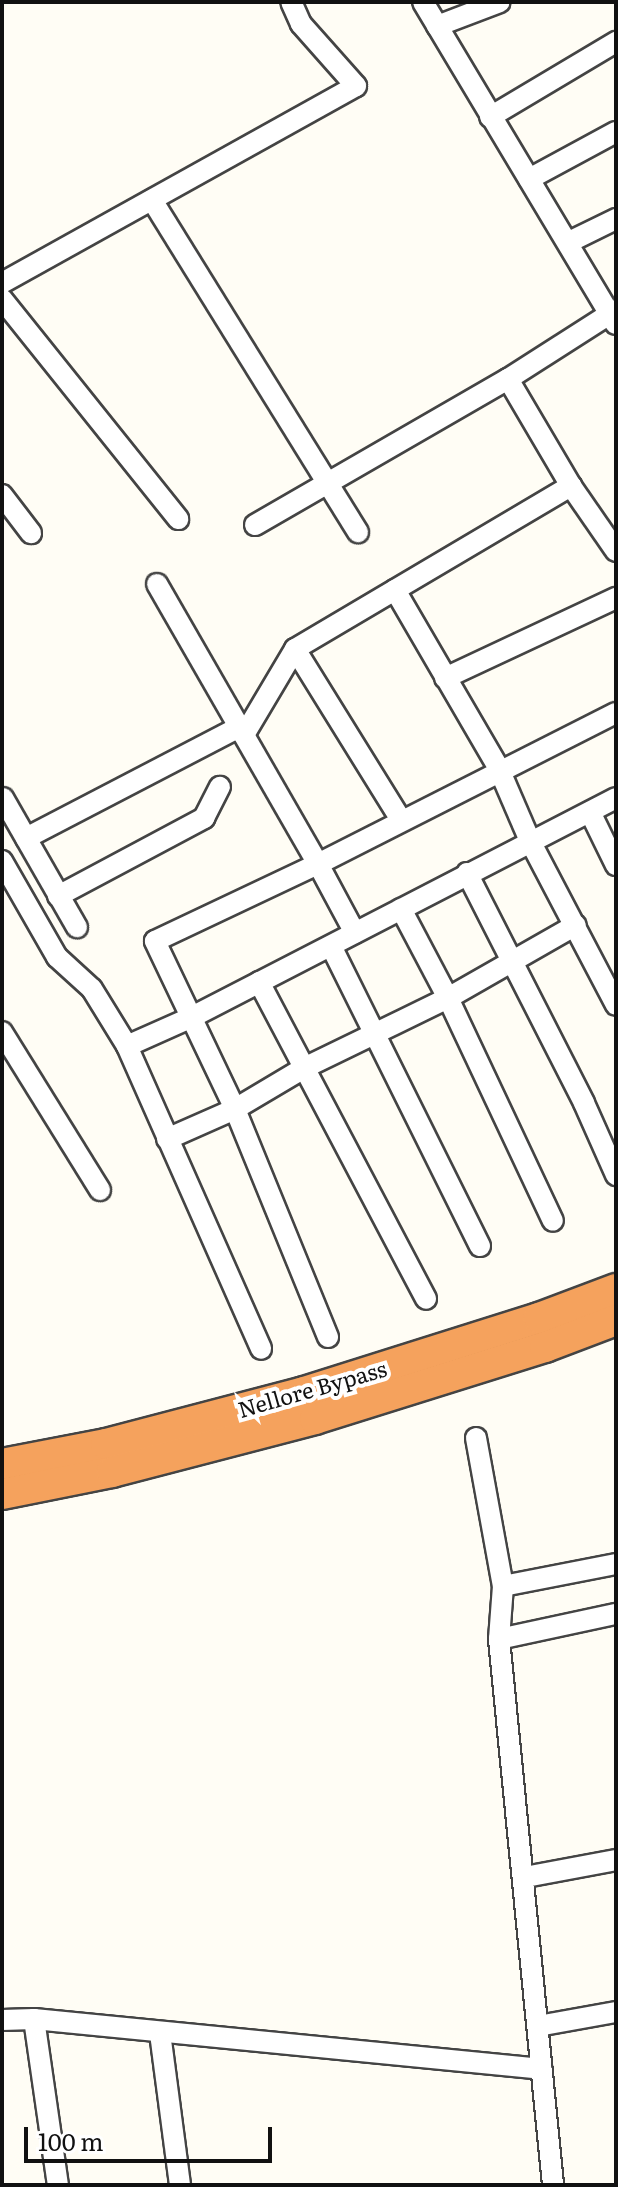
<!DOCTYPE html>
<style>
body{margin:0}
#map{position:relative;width:618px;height:2187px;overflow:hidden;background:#fffdf5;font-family:Literata,serif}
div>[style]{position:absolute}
.roads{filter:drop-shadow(2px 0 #444) drop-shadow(-2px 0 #444) drop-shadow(0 2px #444) drop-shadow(0 -2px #444)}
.minor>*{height:20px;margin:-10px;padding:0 10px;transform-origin:10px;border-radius:10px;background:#fff}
.highway>*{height:30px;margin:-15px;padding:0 15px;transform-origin:15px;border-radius:15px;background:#f5a25d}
span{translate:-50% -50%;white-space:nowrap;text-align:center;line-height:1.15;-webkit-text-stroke:8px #fff;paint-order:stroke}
.street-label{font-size:22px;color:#111}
.frame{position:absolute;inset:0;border:4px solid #111;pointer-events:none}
.scale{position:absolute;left:24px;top:2127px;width:248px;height:36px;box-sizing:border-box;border:4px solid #111;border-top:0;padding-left:10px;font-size:24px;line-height:28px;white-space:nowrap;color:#111;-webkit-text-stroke:6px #fff;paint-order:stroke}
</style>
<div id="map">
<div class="roads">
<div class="minor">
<i style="left:423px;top:2px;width:375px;rotate:59.1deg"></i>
<i style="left:437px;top:26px;width:67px;rotate:-20.9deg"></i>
<i style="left:490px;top:117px;width:147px;rotate:-30.8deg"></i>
<i style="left:529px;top:179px;width:99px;rotate:-28.4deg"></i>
<i style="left:152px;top:200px;width:391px;rotate:58.2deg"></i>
<i style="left:569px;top:242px;width:52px;rotate:-26.1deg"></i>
<i style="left:2px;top:283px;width:405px;rotate:-29.1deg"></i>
<i style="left:356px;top:86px;width:83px;rotate:-131.6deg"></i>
<i style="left:301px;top:24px;width:24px;rotate:-114deg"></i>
<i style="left:2px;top:299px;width:282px;rotate:51.3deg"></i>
<i style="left:508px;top:379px;width:124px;rotate:59.5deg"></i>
<i style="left:571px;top:486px;width:79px;rotate:55.3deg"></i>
<i style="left:2px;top:495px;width:48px;rotate:52.7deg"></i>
<i style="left:255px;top:525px;width:292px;rotate:-30deg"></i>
<i style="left:508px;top:379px;width:128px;rotate:-32.6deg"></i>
<i style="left:157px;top:584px;width:323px;rotate:60.1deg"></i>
<i style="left:318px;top:864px;width:334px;rotate:-26.9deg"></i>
<i style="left:395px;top:590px;width:207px;rotate:59.8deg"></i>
<i style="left:499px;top:769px;width:78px;rotate:66.7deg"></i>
<i style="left:530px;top:841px;width:185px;rotate:62.3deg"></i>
<i style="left:295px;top:649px;width:201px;rotate:58.2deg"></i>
<i style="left:445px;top:678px;width:189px;rotate:-25.1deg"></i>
<i style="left:244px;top:735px;width:100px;rotate:-59.3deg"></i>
<i style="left:295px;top:649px;width:321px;rotate:-30.6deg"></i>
<i style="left:3px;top:798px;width:149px;rotate:60.2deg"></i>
<i style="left:590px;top:812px;width:59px;rotate:63.9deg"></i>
<i style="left:26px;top:838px;width:240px;rotate:-27.5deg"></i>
<i style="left:2px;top:861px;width:111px;rotate:60.2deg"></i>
<i style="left:57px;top:957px;width:47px;rotate:42.4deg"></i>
<i style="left:92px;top:989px;width:67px;rotate:58.4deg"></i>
<i style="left:127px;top:1046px;width:331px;rotate:66.1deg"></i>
<i style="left:467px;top:873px;width:258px;rotate:63deg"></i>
<i style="left:584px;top:1103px;width:79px;rotate:66deg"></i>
<i style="left:58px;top:896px;width:166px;rotate:-28.1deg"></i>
<i style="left:204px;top:818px;width:35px;rotate:-63deg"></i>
<i style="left:401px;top:909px;width:101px;rotate:62.2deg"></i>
<i style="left:448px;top:998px;width:246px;rotate:64.8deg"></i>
<i style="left:331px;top:946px;width:335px;rotate:63.6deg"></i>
<i style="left:259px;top:982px;width:358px;rotate:62.2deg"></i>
<i style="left:2px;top:1032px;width:186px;rotate:58.2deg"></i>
<i style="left:127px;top:1046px;width:71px;rotate:-24deg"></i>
<i style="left:192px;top:1017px;width:477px;rotate:-27.3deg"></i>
<i style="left:167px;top:1139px;width:74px;rotate:-23.8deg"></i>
<i style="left:235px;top:1109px;width:80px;rotate:-30.7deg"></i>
<i style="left:304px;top:1068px;width:160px;rotate:-25.9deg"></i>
<i style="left:448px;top:998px;width:147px;rotate:-29.7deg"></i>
<i style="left:328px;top:1337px;width:246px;rotate:-112.2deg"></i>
<i style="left:235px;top:1109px;width:186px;rotate:-115.5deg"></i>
<i style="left:155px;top:941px;width:180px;rotate:-25.3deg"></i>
<i style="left:318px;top:864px;width:78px;rotate:61.8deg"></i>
<i style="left:476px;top:1438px;width:150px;rotate:79.7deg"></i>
<i style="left:503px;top:1586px;width:53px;rotate:94.3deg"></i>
<i style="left:499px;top:1639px;width:549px;rotate:84.35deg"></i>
<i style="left:503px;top:1586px;width:115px;rotate:-11deg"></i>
<i style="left:499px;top:1639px;width:120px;rotate:-12.1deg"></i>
<i style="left:525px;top:1877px;width:93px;rotate:-10.6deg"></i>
<i style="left:34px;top:2019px;width:168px;rotate:81.8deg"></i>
<i style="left:2px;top:2020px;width:32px;rotate:-2deg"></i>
<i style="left:34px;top:2019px;width:510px;rotate:5.62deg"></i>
<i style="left:538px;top:2026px;width:79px;rotate:-10.2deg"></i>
<i style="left:160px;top:2033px;width:153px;rotate:82.5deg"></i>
</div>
<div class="highway">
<i style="left:2px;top:1464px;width:106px;rotate:-10.9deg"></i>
<i style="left:106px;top:1444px;width:205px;rotate:-14.7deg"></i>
<i style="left:304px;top:1392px;width:246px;rotate:-17.5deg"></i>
<i style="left:539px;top:1318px;width:82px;rotate:-20.6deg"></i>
<i style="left:2px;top:1494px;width:112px;rotate:-11.3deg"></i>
<i style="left:112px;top:1472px;width:210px;rotate:-14.6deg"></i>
<i style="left:315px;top:1419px;width:241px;rotate:-17.4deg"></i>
<i style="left:545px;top:1347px;width:76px;rotate:-20.8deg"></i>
</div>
</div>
<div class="street-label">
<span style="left:312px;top:1388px;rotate:-16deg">Nellore Bypass</span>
</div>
<div class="frame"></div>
<div class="scale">100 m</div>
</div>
